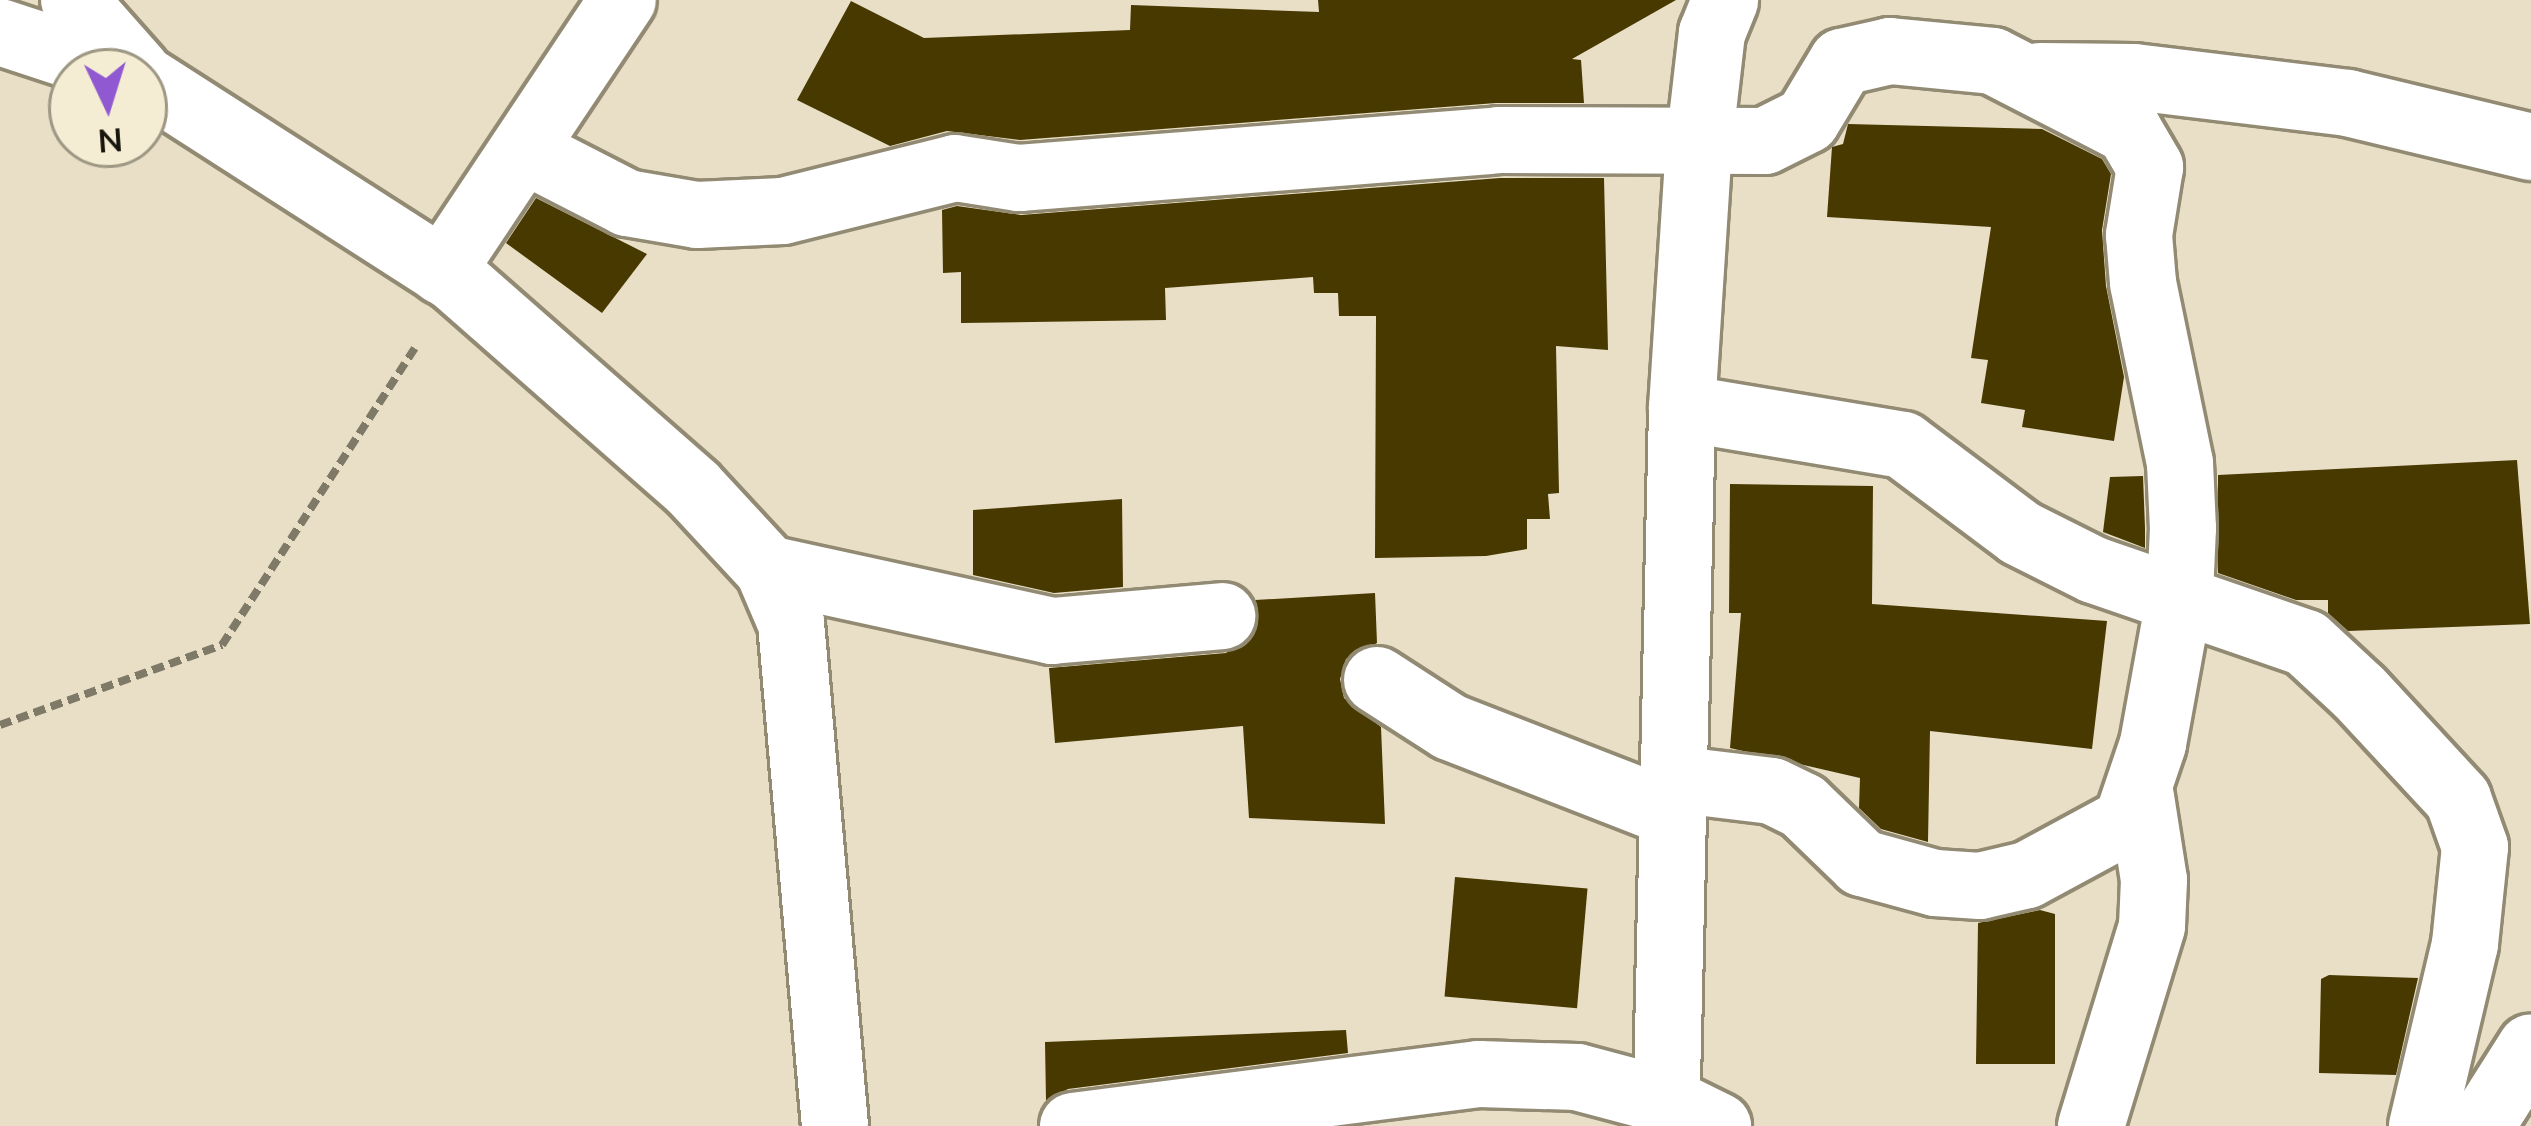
<!DOCTYPE html>
<style>
body{margin:0}
#map{position:relative;width:2531px;height:1126px;overflow:hidden;background:#e8dfc6;font-family:Mulish,sans-serif}
div>[style]{position:absolute}
.building>*{inset:0;background:#483900;transform-origin:0 0}
.path>*{height:8px;margin-top:-4px;transform-origin:0;background:repeating-linear-gradient(90deg,#7f7968 0 12px,transparent 0 18px)}
.roads{filter:drop-shadow(3px 0 #928a73) drop-shadow(-3px 0 #928a73) drop-shadow(0 3px #928a73) drop-shadow(0 -3px #928a73)}
.minor>*{height:66px;margin:-33px;padding:0 33px;transform-origin:33px;border-radius:33px;background:#fff}
span{translate:-50% -50%;white-space:nowrap;text-align:center;line-height:1.15;-webkit-text-stroke:12px #f5edd3;paint-order:stroke}
.north{position:absolute;left:48px;top:48px;width:120px;height:120px;box-sizing:border-box;background:#f5edd3;border:3px solid #9d9783;border-radius:50%;rotate:176deg;font-size:33px;font-weight:700;line-height:48px;text-align:center;color:#18150c}
.north::after{content:'';display:block;margin:auto;width:42px;height:54px;background:#9059d1;clip-path:polygon(50% 0,100% 100%,50% 72%,0 100%)}
</style>
<div id="map">
<div class="building">
<i style="clip-path:polygon(1318px 0,1676px 0,1572px 59px,1581px 60px,1584px 103px,1496px 103px,1020px 140px,947px 131px,890px 146px,797px 100px,851px 1px,924px 38px,1130px 30px,1131px 5px,1319px 12px)"></i>
<i style="clip-path:polygon(1848px 124px,2042px 129px,2102px 159px,2111px 174px,2102px 230px,2106px 286px,2124px 377px,2114px 441px,2022px 427px,2025px 410px,1981px 403px,1988px 360px,1971px 358px,1991px 227px,1827px 217px,1832px 147px,1843px 144px)"></i>
<i style="clip-path:polygon(1500px 178px,1604px 178px,1608px 350px,1556px 346px,1559px 493px,1548px 494px,1550px 519px,1527px 519px,1527px 549px,1486px 556px,1375px 558px,1376px 316px,1339px 316px,1338px 293px,1314px 293px,1313px 277px,1165px 288px,1166px 320px,961px 323px,961px 272px,943px 273px,942px 210px,957px 206px,1021px 215px)"></i>
<i style="clip-path:polygon(536px 198px,647px 254px,602px 313px,506px 243px)"></i>
<i style="clip-path:polygon(2517px 460px,2530px 624px,2348px 631px,2328px 613px,2328px 600px,2296px 600px,2218px 573px,2218px 475px)"></i>
<i style="clip-path:polygon(2143px 476px,2145px 528px,2145px 548px,2103px 532px,2110px 477px)"></i>
<i style="clip-path:polygon(1730px 484px,1873px 486px,1872px 604px,2107px 621px,2092px 749px,1930px 731px,1928px 842px,1881px 829px,1859px 808px,1860px 778px,1730px 748px,1741px 613px,1729px 613px)"></i>
<i style="clip-path:polygon(1122px 499px,1123px 587px,1054px 593px,973px 575px,973px 510px)"></i>
<i style="clip-path:polygon(1375px 593px,1377px 643px,1346px 659px,1340px 679px,1344px 698px,1381px 727px,1385px 824px,1249px 818px,1243px 726px,1055px 743px,1049px 668px,1226px 653px,1255px 633px,1255px 600px)"></i>
<i style="left:1455px;top:877px;width:133px;height:120px;rotate:5deg"></i>
<i style="clip-path:polygon(2040px 910px,2055px 914px,2055px 1064px,1976px 1064px,1978px 923px)"></i>
<i style="clip-path:polygon(2329px 975px,2418px 978px,2396px 1075px,2319px 1073px,2321px 979px)"></i>
<i style="clip-path:polygon(1346px 1030px,1348px 1053px,1068px 1089px,1046px 1101px,1045px 1042px)"></i>
</div>
<div class="path">
<i style="left:0;top:725px;width:236px;rotate:-19.8deg"></i>
<i style="left:222px;top:645px;width:354px;rotate:-57deg"></i>
</div>
<div class="roads">
<div class="minor">
<i style="left:74px;top:0;width:96px;rotate:48.4deg"></i>
<i style="left:0;top:32px;width:128px;rotate:18.2deg"></i>
<i style="left:2040px;top:76px;width:94px;rotate:0.6deg"></i>
<i style="left:2134px;top:77px;width:216px;rotate:6.9deg"></i>
<i style="left:2348px;top:103px;width:188px;rotate:13.5deg"></i>
<i style="left:144px;top:79px;width:368px;rotate:32.7deg"></i>
<i style="left:454px;top:278px;width:318px;rotate:41.3deg"></i>
<i style="left:693px;top:488px;width:110px;rotate:47.2deg"></i>
<i style="left:768px;top:569px;width:59px;rotate:66.9deg"></i>
<i style="left:791px;top:623px;width:505px;rotate:85deg"></i>
<i style="left:524px;top:150px;width:116px;rotate:27.2deg"></i>
<i style="left:627px;top:203px;width:71px;rotate:9.7deg"></i>
<i style="left:697px;top:215px;width:86px;rotate:-2.7deg"></i>
<i style="left:783px;top:211px;width:177px;rotate:-14deg"></i>
<i style="left:955px;top:168px;width:65px;rotate:8.9deg"></i>
<i style="left:1019px;top:178px;width:482px;rotate:-4.5deg"></i>
<i style="left:1499px;top:140px;width:266px;rotate:0.2deg"></i>
<i style="left:1765px;top:141px;width:47px;rotate:-26.6deg"></i>
<i style="left:1807px;top:120px;width:68px;rotate:-58.9deg"></i>
<i style="left:1842px;top:62px;width:49px;rotate:-12.9deg"></i>
<i style="left:1890px;top:51px;width:103px;rotate:5.5deg"></i>
<i style="left:1993px;top:61px;width:153px;rotate:27.2deg"></i>
<i style="left:2129px;top:131px;width:42px;rotate:59.7deg"></i>
<i style="left:2150px;top:167px;width:69px;rotate:99.2deg"></i>
<i style="left:2139px;top:235px;width:48px;rotate:85.2deg"></i>
<i style="left:2143px;top:283px;width:184px;rotate:78.4deg"></i>
<i style="left:2180px;top:463px;width:65px;rotate:87.4deg"></i>
<i style="left:2183px;top:528px;width:67px;rotate:92.6deg"></i>
<i style="left:2180px;top:595px;width:151px;rotate:100.3deg"></i>
<i style="left:2153px;top:744px;width:81px;rotate:108.7deg"></i>
<i style="left:2127px;top:821px;width:114px;rotate:151.6deg"></i>
<i style="left:2027px;top:875px;width:48px;rotate:166.8deg"></i>
<i style="left:1980px;top:886px;width:45px;rotate:-176.2deg"></i>
<i style="left:1935px;top:883px;width:76px;rotate:-164.7deg"></i>
<i style="left:1862px;top:863px;width:82px;rotate:-136deg"></i>
<i style="left:1803px;top:806px;width:34px;rotate:-154deg"></i>
<i style="left:1772px;top:791px;width:100px;rotate:-173.1deg"></i>
<i style="left:442px;top:271px;width:326px;rotate:-56.3deg"></i>
<i style="left:1682px;top:408px;width:224px;rotate:9.5deg"></i>
<i style="left:1903px;top:445px;width:146px;rotate:36.9deg"></i>
<i style="left:2020px;top:533px;width:83px;rotate:26.6deg"></i>
<i style="left:2094px;top:570px;width:224px;rotate:19deg"></i>
<i style="left:2306px;top:643px;width:72px;rotate:42.8deg"></i>
<i style="left:2359px;top:692px;width:146px;rotate:47.2deg"></i>
<i style="left:2458px;top:799px;width:51px;rotate:70.5deg"></i>
<i style="left:2475px;top:847px;width:98px;rotate:95.9deg"></i>
<i style="left:2465px;top:944px;width:187px;rotate:103.3deg"></i>
<i style="left:768px;top:569px;width:291px;rotate:12.3deg"></i>
<i style="left:1052px;top:631px;width:171px;rotate:-5deg"></i>
<i style="left:1377px;top:680px;width:87px;rotate:32.8deg"></i>
<i style="left:1450px;top:727px;width:239px;rotate:21.3deg"></i>
<i style="left:1073px;top:1126px;width:409px;rotate:-7.3deg"></i>
<i style="left:1479px;top:1074px;width:98px;rotate:1.8deg"></i>
<i style="left:1577px;top:1077px;width:93px;rotate:14.9deg"></i>
<i style="left:1667px;top:1101px;width:57px;rotate:26.1deg"></i>
<i style="left:1666px;top:1126px;width:718px;rotate:-88.72deg"></i>
<i style="left:1682px;top:408px;width:264px;rotate:-86.3deg"></i>
<i style="left:1699px;top:145px;width:113px;rotate:-83.4deg"></i>
<i style="left:1712px;top:33px;width:35px;rotate:-68deg"></i>
<i style="left:2091px;top:1126px;width:209px;rotate:-73deg"></i>
<i style="left:2152px;top:926px;width:46px;rotate:-87.5deg"></i>
<i style="left:2154px;top:880px;width:84px;rotate:-98.9deg"></i>
<i style="left:2481px;top:1126px;width:93px;rotate:-57.7deg"></i>
</div>
</div>
<div class="north">N</div>
</div>
